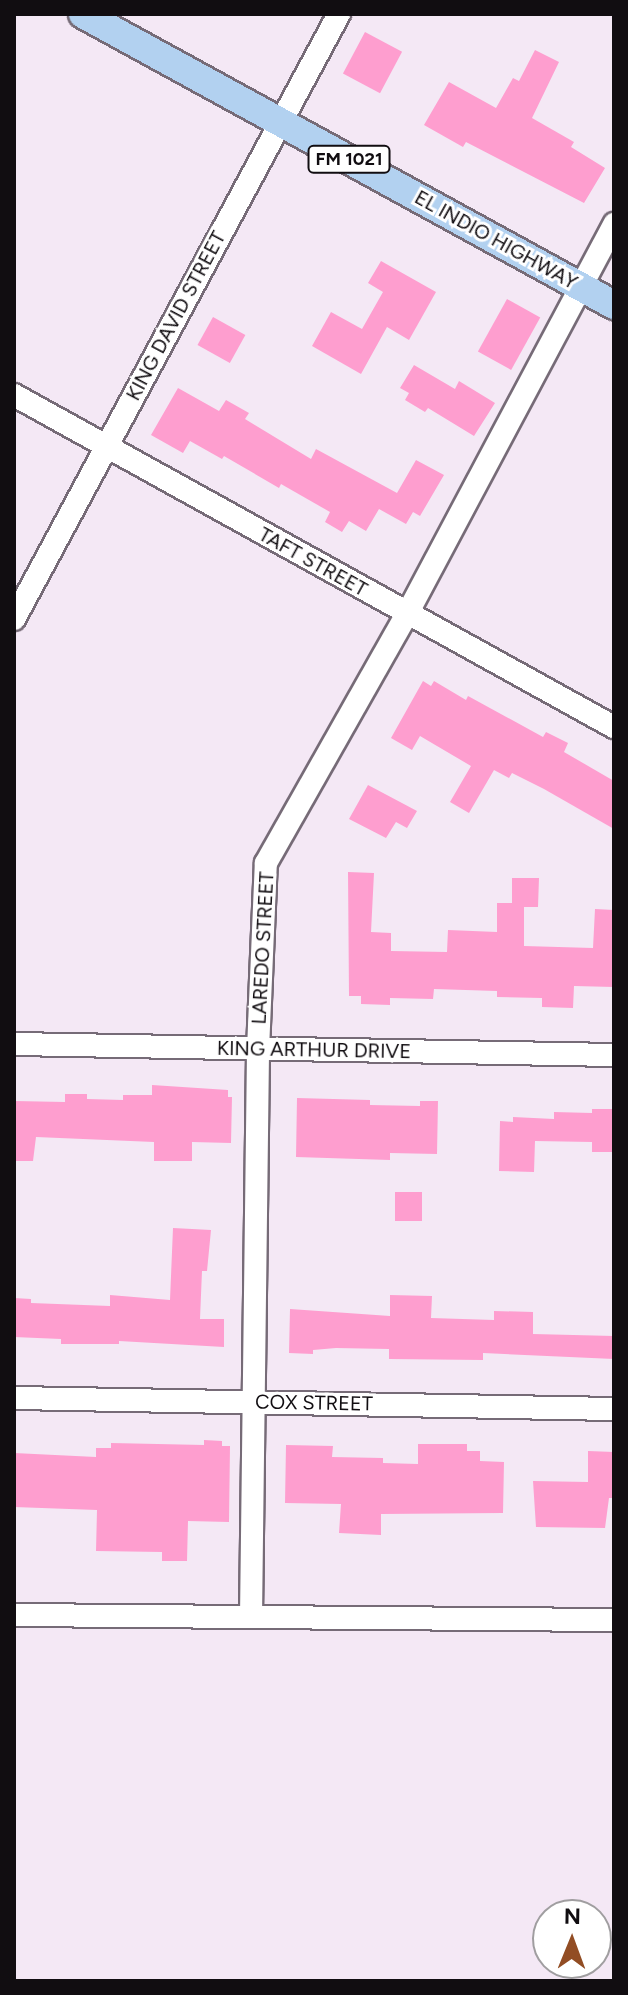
<!DOCTYPE html>
<style>
body{margin:0}
#map{position:relative;width:628px;height:1995px;overflow:hidden;background:#f4e8f5;font-family:Figtree,sans-serif}
div>[style]{position:absolute}
.building>*{inset:0;background:#fe9ecf;transform-origin:0 0}
.roads{filter:drop-shadow(2px 0 #766b77) drop-shadow(-2px 0 #766b77) drop-shadow(0 2px #766b77) drop-shadow(0 -2px #766b77)}
.minor>*{height:22px;margin:-11px;padding:0 11px;transform-origin:11px;border-radius:11px;background:#fff}
.major>*{height:28px;margin:-14px;padding:0 14px;transform-origin:14px;border-radius:14px;background:#b2d1f0}
span{translate:-50% -50%;white-space:nowrap;text-align:center;line-height:1.15;-webkit-text-stroke:6px #fff;paint-order:stroke}
.shield-label span{padding:2px 6px;background:#fff;border:2px solid;border-radius:6px;-webkit-text-stroke-width:0}
.shield-label{font-size:18px;color:#110d11;font-weight:700}
.street-label{font-size:20px;color:#110d11}
.frame{position:absolute;inset:0;border:16px solid #110d11;pointer-events:none}
.north{position:absolute;left:532px;top:1899px;width:80px;height:80px;box-sizing:border-box;background:#fff;border:2px solid #a09ea0;border-radius:50%;rotate:1deg;font-size:22px;font-weight:700;line-height:32px;text-align:center;color:#110d11}
.north::after{content:'';display:block;margin:auto;width:28px;height:36px;background:#924d24;clip-path:polygon(50% 0,100% 100%,50% 72%,0 100%)}
</style>
<div id="map">
<div class="building">
<i style="left:365px;top:32px;width:42px;height:47px;rotate:28deg"></i>
<i style="clip-path:polygon(535px 50px,559px 62px,532px 118px,574px 142px,571px 147px,605px 168px,584px 203px,466px 142px,463px 147px,424px 125px,449px 82px,496px 108px,513px 78px,519px 81px)"></i>
<i style="clip-path:polygon(381px 261px,436px 292px,409px 340px,387px 327px,361px 374px,312px 346px,331px 312px,362px 329px,383px 292px,368px 283px)"></i>
<i style="left:507px;top:299px;width:38px;height:60px;rotate:29deg"></i>
<i style="left:213px;top:317px;width:37px;height:32px;rotate:29deg"></i>
<i style="clip-path:polygon(414px 365px,455px 389px,459px 381px,495px 403px,474px 436px,428px 408px,425px 412px,405px 400px,409px 393px,400px 388px)"></i>
<i style="clip-path:polygon(178px 388px,219px 411px,226px 400px,249px 413px,245px 419px,311px 459px,316px 449px,397px 493px,416px 460px,444px 475px,420px 516px,413px 512px,406px 524px,379px 509px,366px 531px,349px 521px,342px 532px,325px 522px,330px 512px,281px 484px,279px 488px,224px 456px,222px 459px,190px 441px,183px 453px,151px 435px)"></i>
<i style="clip-path:polygon(423px 681px,431px 686px,434px 681px,466px 700px,468px 696px,543px 737px,546px 732px,568px 743px,564px 752px,614px 781px,614px 829px,544px 789px,512px 773px,509px 778px,494px 770px,469px 813px,450px 802px,471px 766px,420px 736px,412px 750px,391px 738px)"></i>
<i style="clip-path:polygon(368px 785px,417px 811px,407px 828px,396px 822px,386px 838px,349px 819px)"></i>
<i style="clip-path:polygon(348px 872px,374px 873px,371px 932px,391px 933px,391px 951px,447px 952px,448px 930px,497px 932px,497px 903px,512px 903px,512px 878px,539px 878px,538px 907px,524px 907px,524px 946px,593px 948px,595px 909px,614px 910px,614px 987px,574px 986px,573px 1008px,542px 1007px,542px 998px,497px 997px,497px 991px,434px 989px,433px 999px,390px 998px,390px 1005px,361px 1004px,361px 996px,349px 996px)"></i>
<i style="clip-path:polygon(152px 1085px,228px 1090px,228px 1097px,232px 1097px,231px 1143px,192px 1142px,192px 1161px,154px 1161px,154px 1142px,36px 1137px,33px 1161px,14px 1161px,14px 1101px,65px 1102px,65px 1094px,87px 1094px,87px 1099px,123px 1100px,123px 1095px,152px 1095px)"></i>
<i style="clip-path:polygon(297px 1098px,370px 1100px,370px 1105px,420px 1106px,420px 1101px,438px 1101px,437px 1154px,390px 1153px,390px 1160px,296px 1157px)"></i>
<i style="clip-path:polygon(592px 1109px,614px 1109px,614px 1152px,592px 1152px,592px 1142px,535px 1141px,534px 1172px,499px 1171px,500px 1121px,513px 1122px,513px 1117px,554px 1119px,554px 1112px,592px 1113px)"></i>
<i style="left:395px;top:1192px;width:27px;height:29px"></i>
<i style="clip-path:polygon(173px 1228px,211px 1230px,207px 1271px,202px 1271px,200px 1319px,224px 1319px,224px 1347px,119px 1341px,119px 1344px,61px 1344px,61px 1339px,14px 1337px,14px 1298px,31px 1299px,31px 1303px,110px 1306px,110px 1295px,170px 1300px)"></i>
<i style="clip-path:polygon(390px 1295px,432px 1296px,431px 1318px,494px 1320px,494px 1311px,533px 1312px,533px 1334px,614px 1336px,614px 1359px,483px 1353px,483px 1360px,389px 1359px,389px 1349px,336px 1348px,313px 1350px,313px 1354px,289px 1353px,290px 1309px,390px 1316px)"></i>
<i style="clip-path:polygon(204px 1440px,222px 1441px,222px 1446px,230px 1446px,229px 1522px,188px 1521px,187px 1561px,162px 1561px,162px 1552px,96px 1551px,97px 1510px,14px 1507px,14px 1453px,96px 1457px,96px 1448px,111px 1448px,111px 1443px,204px 1445px)"></i>
<i style="clip-path:polygon(418px 1444px,467px 1444px,467px 1451px,480px 1451px,480px 1461px,504px 1462px,503px 1513px,381px 1514px,381px 1535px,339px 1533px,341px 1504px,285px 1503px,286px 1445px,333px 1446px,332px 1457px,383px 1458px,383px 1463px,418px 1464px)"></i>
<i style="clip-path:polygon(588px 1451px,614px 1452px,614px 1498px,609px 1498px,605px 1528px,536px 1527px,533px 1481px,588px 1482px)"></i>
</div>
<div class="roads">
<div class="minor">
<i style="left:14px;top:395px;width:686px;rotate:28.96deg"></i>
<i style="left:14px;top:619px;width:687px;rotate:-61.76deg"></i>
<i style="left:14px;top:1044px;width:600px;rotate:1.05deg"></i>
<i style="left:14px;top:1398px;width:600px;rotate:1.05deg"></i>
<i style="left:14px;top:1615px;width:600px;rotate:0.48deg"></i>
<i style="left:251px;top:1617px;width:567px;rotate:-89.29deg"></i>
<i style="left:258px;top:1050px;width:187px;rotate:-87.6deg"></i>
<i style="left:266px;top:863px;width:286px;rotate:-60.5deg"></i>
<i style="left:407px;top:614px;width:442px;rotate:-62deg"></i>
</div>
<div class="major">
<i style="left:83px;top:14px;width:606px;rotate:28.72deg"></i>
</div>
</div>
<div class="shield-label">
<span style="left:349px;top:159px">FM 1021</span>
</div>
<div class="street-label">
<span style="left:496px;top:240px;rotate:29deg">EL INDIO HIGHWAY</span>
<span style="left:176px;top:316px;rotate:-62deg">KING DAVID STREET</span>
<span style="left:313px;top:562px;rotate:29deg">TAFT STREET</span>
<span style="left:263px;top:948px;rotate:-87deg">LAREDO STREET</span>
<span style="left:314px;top:1050px;rotate:1deg">KING ARTHUR DRIVE</span>
<span style="left:314px;top:1403px;rotate:1deg">COX STREET</span>
</div>
<div class="frame"></div>
<div class="north">N</div>
</div>
